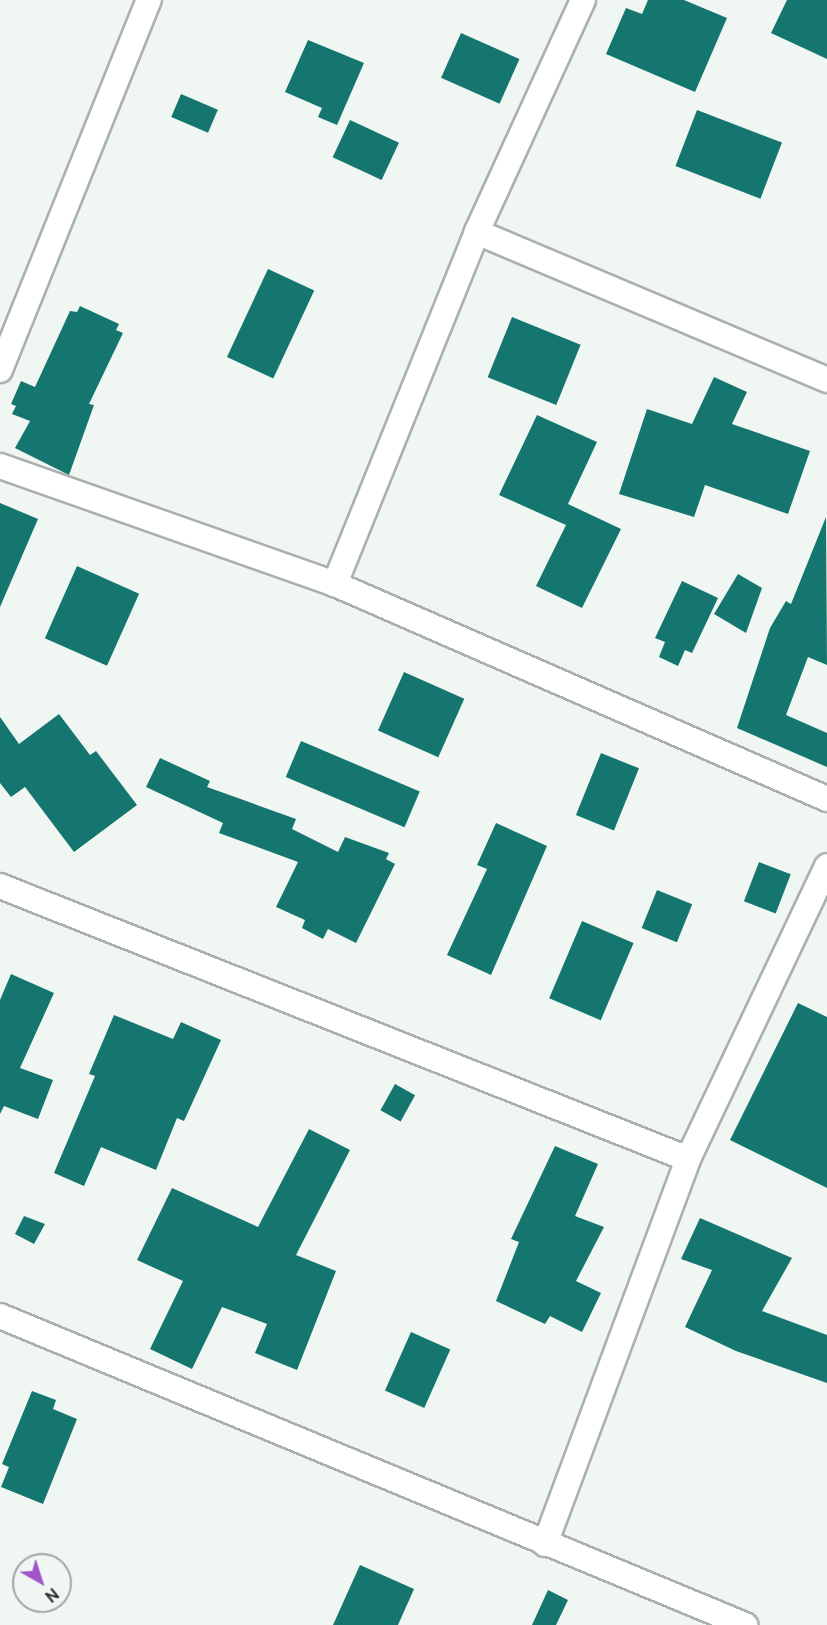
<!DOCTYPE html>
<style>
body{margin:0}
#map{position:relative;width:827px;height:1625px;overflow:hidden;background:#f0f7f3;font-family:Ubuntu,sans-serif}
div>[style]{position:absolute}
.building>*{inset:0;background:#15756f;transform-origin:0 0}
.roads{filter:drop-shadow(2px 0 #aab1ac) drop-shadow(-2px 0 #aab1ac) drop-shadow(0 2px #aab1ac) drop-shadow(0 -2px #aab1ac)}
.minor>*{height:24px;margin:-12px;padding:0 12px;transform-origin:12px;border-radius:12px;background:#fff}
span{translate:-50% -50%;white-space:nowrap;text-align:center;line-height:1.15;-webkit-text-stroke:6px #f0f7f3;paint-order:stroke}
.north{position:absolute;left:12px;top:1553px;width:60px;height:60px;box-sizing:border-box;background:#f0f7f3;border:2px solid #a1a7a3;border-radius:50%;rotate:141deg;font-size:16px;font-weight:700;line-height:24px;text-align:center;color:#2b2e2c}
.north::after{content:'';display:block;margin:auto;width:21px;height:27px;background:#a055c8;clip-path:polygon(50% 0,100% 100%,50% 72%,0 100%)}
</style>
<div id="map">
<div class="building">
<i style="clip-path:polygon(648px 0,684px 0,727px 18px,695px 92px,606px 54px,626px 8px,642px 14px)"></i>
<i style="clip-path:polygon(787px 0,827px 0,827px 59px,771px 33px)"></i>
<i style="left:461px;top:33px;width:64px;height:49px;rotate:24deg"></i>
<i style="clip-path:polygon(308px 40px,364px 63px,337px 125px,318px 117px,322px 108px,285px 92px)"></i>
<i style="left:181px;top:94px;width:40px;height:25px;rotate:23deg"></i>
<i style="left:697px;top:110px;width:91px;height:60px;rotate:21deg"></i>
<i style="left:350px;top:120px;width:54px;height:41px;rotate:25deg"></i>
<i style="left:268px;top:269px;width:51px;height:97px;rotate:25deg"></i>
<i style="clip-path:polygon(80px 306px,119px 324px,116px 330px,123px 333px,89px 404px,94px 405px,69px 475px,15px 448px,30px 421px,12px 414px,16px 406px,11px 404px,21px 381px,35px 387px,70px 311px,77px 312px)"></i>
<i style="left:512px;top:317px;width:74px;height:65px;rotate:22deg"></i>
<i style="clip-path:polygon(714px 377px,747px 392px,732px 424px,810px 451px,788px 514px,705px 485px,694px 517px,619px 494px,647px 409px,692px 424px)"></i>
<i style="clip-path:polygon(537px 415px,597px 442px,568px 504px,621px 529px,582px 608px,536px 586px,566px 525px,499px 495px)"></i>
<i style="clip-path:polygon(0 503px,38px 519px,0 607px)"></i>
<i style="clip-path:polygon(826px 517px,827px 665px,808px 657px,786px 715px,827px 733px,827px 767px,737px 728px,770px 628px,786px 601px,791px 604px)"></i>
<i style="left:77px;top:566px;width:68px;height:79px;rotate:24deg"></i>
<i style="clip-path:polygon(738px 574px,762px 588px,746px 633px,714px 614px)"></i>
<i style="clip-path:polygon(682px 581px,718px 598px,692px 653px,685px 650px,678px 666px,659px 657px,665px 642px,655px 638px)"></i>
<i style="left:404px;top:672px;width:66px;height:64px;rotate:24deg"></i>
<i style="clip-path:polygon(59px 714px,90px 755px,96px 751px,137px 805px,74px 852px,25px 787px,11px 797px,0 783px,0 717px,19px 744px)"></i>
<i style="left:301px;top:741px;width:129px;height:39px;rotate:23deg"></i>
<i style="left:601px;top:753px;width:41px;height:67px;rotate:22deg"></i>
<i style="clip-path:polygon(160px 758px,210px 781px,207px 787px,296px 819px,292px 829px,338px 852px,345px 837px,389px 853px,386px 859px,395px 864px,356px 943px,328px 929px,323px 939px,302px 928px,305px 920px,276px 907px,298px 862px,219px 833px,223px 823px,146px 787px)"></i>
<i style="clip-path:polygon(496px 823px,547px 846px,491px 975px,447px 955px,487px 869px,477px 865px)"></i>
<i style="left:759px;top:862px;width:34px;height:42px;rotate:21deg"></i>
<i style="left:657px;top:890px;width:38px;height:41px;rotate:22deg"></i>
<i style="left:582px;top:921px;width:56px;height:84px;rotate:23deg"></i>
<i style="clip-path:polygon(11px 974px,54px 993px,20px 1068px,53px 1080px,38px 1119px,4px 1106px,0 1114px,0 1000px)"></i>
<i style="clip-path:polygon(798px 1003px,827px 1017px,827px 1188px,730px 1140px)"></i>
<i style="clip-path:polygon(114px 1015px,173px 1039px,181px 1022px,221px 1040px,184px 1121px,177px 1118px,156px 1170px,101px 1147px,84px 1186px,54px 1173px,95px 1076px,89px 1074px)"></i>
<i style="left:395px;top:1084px;width:23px;height:30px;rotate:29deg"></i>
<i style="clip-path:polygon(309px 1129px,350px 1150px,296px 1255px,336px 1271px,297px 1370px,255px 1353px,267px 1324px,222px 1307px,192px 1369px,150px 1349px,183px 1281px,137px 1260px,172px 1188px,258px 1227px)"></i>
<i style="clip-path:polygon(555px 1146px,598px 1164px,575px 1216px,604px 1227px,576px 1281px,601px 1293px,582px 1332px,550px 1316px,545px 1324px,496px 1301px,519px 1242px,511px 1239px)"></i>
<i style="clip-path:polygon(24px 1216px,45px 1224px,34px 1244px,15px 1234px)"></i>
<i style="clip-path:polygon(700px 1218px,792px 1258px,762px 1311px,827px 1335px,827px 1383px,736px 1351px,685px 1327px,712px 1270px,681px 1259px)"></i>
<i style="left:411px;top:1332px;width:43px;height:64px;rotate:24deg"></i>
<i style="clip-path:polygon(32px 1391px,56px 1400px,53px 1409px,77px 1419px,43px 1504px,1px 1487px,9px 1467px,2px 1464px)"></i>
<i style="clip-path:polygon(360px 1565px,414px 1589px,398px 1625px,333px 1625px)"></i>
<i style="clip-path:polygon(548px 1590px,568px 1600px,556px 1625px,532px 1625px)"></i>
</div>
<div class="roads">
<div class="minor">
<i style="left:583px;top:0;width:255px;rotate:114.6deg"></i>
<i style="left:477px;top:232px;width:380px;rotate:112deg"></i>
<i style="left:335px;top:584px;width:537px;rotate:23.6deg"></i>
<i style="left:477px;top:232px;width:380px;rotate:22.9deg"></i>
<i style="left:0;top:370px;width:399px;rotate:-68.1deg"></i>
<i style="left:0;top:466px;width:355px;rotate:19.4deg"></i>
<i style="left:0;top:886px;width:740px;rotate:21.64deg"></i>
<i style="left:0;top:1316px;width:807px;rotate:22.53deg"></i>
<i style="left:545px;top:1544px;width:411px;rotate:-69.6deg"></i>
<i style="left:688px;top:1159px;width:324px;rotate:-64.6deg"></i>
</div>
</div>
<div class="north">N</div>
</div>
